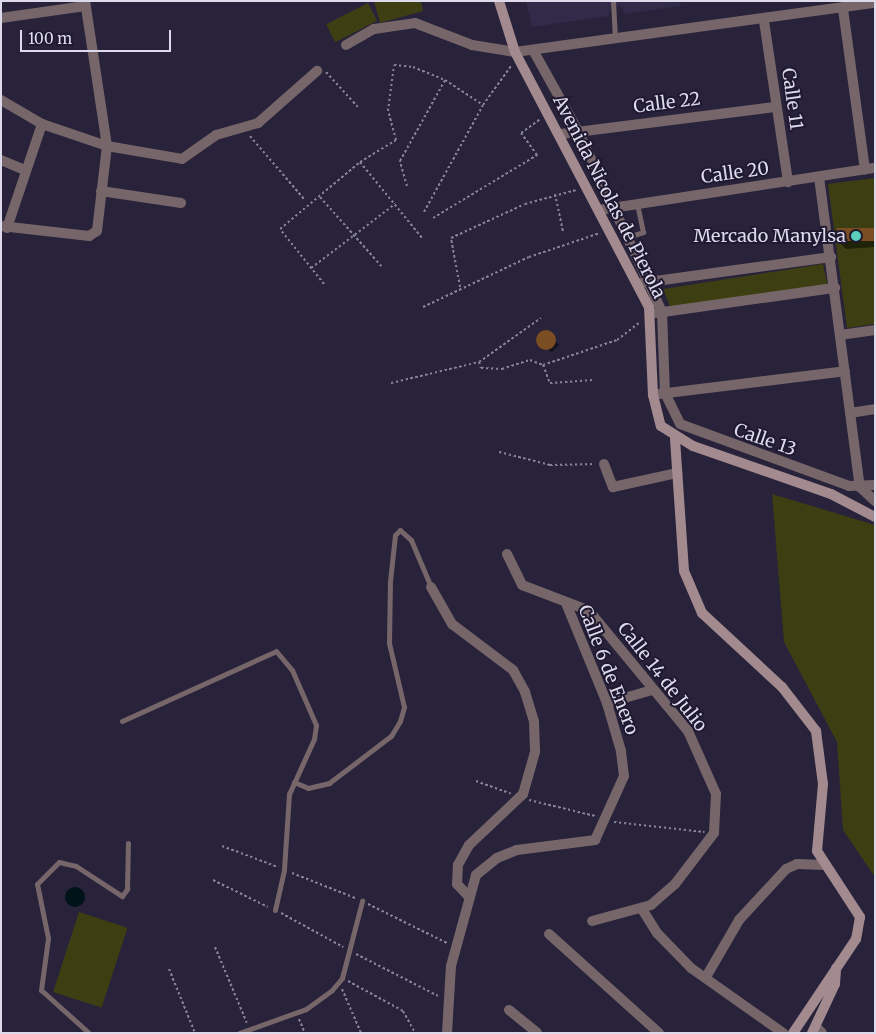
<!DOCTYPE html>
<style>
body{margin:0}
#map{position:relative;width:876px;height:1034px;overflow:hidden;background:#28233b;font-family:Merriweather,serif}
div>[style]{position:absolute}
.built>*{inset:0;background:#312a49}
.green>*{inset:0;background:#3d3e11;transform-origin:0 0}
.water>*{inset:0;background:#001319}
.round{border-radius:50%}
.shadow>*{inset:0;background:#0007;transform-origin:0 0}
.building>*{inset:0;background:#7a4d23;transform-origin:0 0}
.path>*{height:2px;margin-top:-1px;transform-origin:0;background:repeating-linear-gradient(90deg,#878498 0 2.5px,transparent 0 5px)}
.lane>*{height:5px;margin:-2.5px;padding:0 2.5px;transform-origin:2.5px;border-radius:2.5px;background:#766669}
.street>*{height:10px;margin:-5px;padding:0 5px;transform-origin:5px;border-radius:5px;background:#766669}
.secondary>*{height:10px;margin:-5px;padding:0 5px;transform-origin:5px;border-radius:5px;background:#a28a8e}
.dots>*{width:14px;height:14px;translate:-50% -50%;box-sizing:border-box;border:2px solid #1f1931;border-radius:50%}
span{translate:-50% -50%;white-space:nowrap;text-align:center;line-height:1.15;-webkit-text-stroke:4px #1f1931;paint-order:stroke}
.street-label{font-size:18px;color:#dddbeb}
.poi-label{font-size:18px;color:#dddbeb}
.right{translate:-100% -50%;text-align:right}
.frame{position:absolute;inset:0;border:2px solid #dddbeb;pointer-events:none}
.scale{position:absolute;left:20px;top:30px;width:151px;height:22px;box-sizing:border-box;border:2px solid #dddbeb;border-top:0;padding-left:6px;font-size:15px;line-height:18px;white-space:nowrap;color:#dddbeb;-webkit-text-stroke:4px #1f1931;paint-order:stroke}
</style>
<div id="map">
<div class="built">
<i style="clip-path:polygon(526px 1px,680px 1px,681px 6px,625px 14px,621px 6px,612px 6px,608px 16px,532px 27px)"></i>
</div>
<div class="green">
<i style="clip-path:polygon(374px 1px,421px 1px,423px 11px,380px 23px)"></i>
<i style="left:368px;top:3px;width:20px;height:47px;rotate:63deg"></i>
<i style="clip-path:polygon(875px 178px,875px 324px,847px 328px,828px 184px)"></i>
<i style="clip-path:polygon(823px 264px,828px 287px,671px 309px,663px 289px)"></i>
<i style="clip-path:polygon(772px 494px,875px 525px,875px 877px,843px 830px,837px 742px,784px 642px)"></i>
<i style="left:79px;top:912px;width:51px;height:84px;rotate:18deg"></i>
</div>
<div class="water">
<i class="round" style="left:65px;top:887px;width:20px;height:20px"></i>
</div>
<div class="shadow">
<i style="clip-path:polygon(875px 229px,875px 247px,846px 249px,840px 243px)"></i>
<i style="left:547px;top:332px;width:18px;height:11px;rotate:47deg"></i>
</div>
<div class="building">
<i style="left:875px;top:228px;width:13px;height:38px;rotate:90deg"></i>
<i class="round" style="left:536px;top:330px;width:20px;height:20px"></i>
</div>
<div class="path">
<i style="left:326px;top:72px;width:47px;rotate:47.6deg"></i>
<i style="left:250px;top:136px;width:83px;rotate:49.4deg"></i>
<i style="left:360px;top:162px;width:98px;rotate:50.8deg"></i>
<i style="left:407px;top:186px;width:26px;rotate:-106deg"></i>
<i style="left:400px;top:161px;width:93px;rotate:-60.9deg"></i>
<i style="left:555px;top:194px;width:38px;rotate:78deg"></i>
<i style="left:320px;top:197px;width:95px;rotate:48.4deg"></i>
<i style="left:424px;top:212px;width:122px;rotate:-61.1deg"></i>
<i style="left:483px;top:105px;width:48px;rotate:-54.3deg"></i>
<i style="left:433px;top:218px;width:122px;rotate:-31.2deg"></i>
<i style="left:537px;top:155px;width:27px;rotate:-126deg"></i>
<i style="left:521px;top:133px;width:24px;rotate:-36deg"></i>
<i style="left:311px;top:268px;width:106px;rotate:-37.3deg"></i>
<i style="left:324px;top:284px;width:70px;rotate:-128.7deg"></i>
<i style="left:280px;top:229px;width:104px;rotate:-39.9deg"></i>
<i style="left:360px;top:162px;width:42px;rotate:-31.4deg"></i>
<i style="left:396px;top:140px;width:30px;rotate:-105deg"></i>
<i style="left:388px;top:111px;width:46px;rotate:-82.6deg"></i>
<i style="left:394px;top:65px;width:19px;rotate:6deg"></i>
<i style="left:413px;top:67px;width:35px;rotate:22deg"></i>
<i style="left:445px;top:80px;width:45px;rotate:33.3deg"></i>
<i style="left:460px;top:287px;width:50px;rotate:-100.4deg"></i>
<i style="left:451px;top:238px;width:81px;rotate:-24.7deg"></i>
<i style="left:525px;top:204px;width:53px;rotate:-15.4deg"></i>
<i style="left:423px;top:307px;width:117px;rotate:-25.3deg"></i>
<i style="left:529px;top:257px;width:75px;rotate:-18.7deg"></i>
<i style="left:479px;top:362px;width:76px;rotate:-35.4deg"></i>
<i style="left:543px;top:365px;width:19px;rotate:69deg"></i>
<i style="left:550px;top:383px;width:43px;rotate:-4deg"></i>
<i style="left:391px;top:383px;width:90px;rotate:-13.4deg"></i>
<i style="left:479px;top:362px;width:6px;rotate:72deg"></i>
<i style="left:481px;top:368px;width:21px;rotate:3deg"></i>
<i style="left:502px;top:369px;width:29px;rotate:-18deg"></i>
<i style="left:530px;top:360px;width:14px;rotate:21deg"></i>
<i style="left:543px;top:365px;width:78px;rotate:-18.7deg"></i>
<i style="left:617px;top:340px;width:29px;rotate:-38deg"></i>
<i style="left:499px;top:452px;width:53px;rotate:14.3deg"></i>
<i style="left:550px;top:465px;width:45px;rotate:-1.3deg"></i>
<i style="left:476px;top:781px;width:37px;rotate:20deg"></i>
<i style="left:529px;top:800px;width:68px;rotate:13.6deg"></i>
<i style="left:614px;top:822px;width:91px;rotate:6.3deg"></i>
<i style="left:222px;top:846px;width:60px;rotate:20.6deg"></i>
<i style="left:292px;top:873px;width:68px;rotate:21.6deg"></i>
<i style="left:213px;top:880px;width:61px;rotate:26.1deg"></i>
<i style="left:368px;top:904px;width:88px;rotate:26.3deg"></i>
<i style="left:281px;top:913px;width:71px;rotate:28.7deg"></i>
<i style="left:215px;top:947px;width:82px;rotate:67.2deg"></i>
<i style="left:356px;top:954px;width:92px;rotate:27.1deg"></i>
<i style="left:169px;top:969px;width:69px;rotate:67.9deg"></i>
<i style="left:348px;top:981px;width:63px;rotate:28.6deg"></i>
<i style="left:403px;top:1011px;width:25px;rotate:61deg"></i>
<i style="left:342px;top:989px;width:48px;rotate:66.6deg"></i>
<i style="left:299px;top:1019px;width:15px;rotate:67deg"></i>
</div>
<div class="lane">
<i style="left:613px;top:1px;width:38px;rotate:87deg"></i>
<i style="left:627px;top:237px;width:17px;rotate:-17deg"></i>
<i style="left:643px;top:232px;width:29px;rotate:-102deg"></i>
<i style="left:122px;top:721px;width:169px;rotate:-24.4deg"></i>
<i style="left:276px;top:651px;width:25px;rotate:50deg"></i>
<i style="left:292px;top:670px;width:60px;rotate:66.4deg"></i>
<i style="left:316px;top:725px;width:14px;rotate:98deg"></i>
<i style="left:314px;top:739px;width:60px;rotate:114.4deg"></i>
<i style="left:289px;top:794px;width:76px;rotate:93.8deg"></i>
<i style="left:284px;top:870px;width:41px;rotate:102.7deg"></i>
<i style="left:294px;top:782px;width:15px;rotate:23deg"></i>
<i style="left:308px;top:788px;width:22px;rotate:-13deg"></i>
<i style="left:329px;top:783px;width:78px;rotate:-37.2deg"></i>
<i style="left:391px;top:736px;width:17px;rotate:-59deg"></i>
<i style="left:400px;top:721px;width:15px;rotate:-74deg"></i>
<i style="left:404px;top:707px;width:66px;rotate:-103.2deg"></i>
<i style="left:389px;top:643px;width:62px;rotate:-89.1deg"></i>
<i style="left:390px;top:581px;width:46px;rotate:-83.8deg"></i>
<i style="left:395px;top:535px;width:7px;rotate:-45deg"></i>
<i style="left:400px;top:530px;width:15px;rotate:42deg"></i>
<i style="left:411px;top:540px;width:51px;rotate:66.9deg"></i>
<i style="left:89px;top:1033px;width:64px;rotate:-138.1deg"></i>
<i style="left:41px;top:990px;width:52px;rotate:-82.3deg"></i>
<i style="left:48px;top:938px;width:55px;rotate:-101.5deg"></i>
<i style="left:37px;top:884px;width:31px;rotate:-45deg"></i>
<i style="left:59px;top:862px;width:17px;rotate:13deg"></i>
<i style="left:76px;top:866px;width:55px;rotate:33.1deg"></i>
<i style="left:122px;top:896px;width:9px;rotate:-54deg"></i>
<i style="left:127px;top:889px;width:46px;rotate:-88.8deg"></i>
<i style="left:239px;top:1033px;width:71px;rotate:-19.7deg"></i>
<i style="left:306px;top:1009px;width:32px;rotate:-36deg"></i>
<i style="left:332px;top:990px;width:16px;rotate:-50deg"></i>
<i style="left:342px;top:978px;width:80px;rotate:-75.4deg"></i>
</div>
<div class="street">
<i style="left:843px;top:9px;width:162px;rotate:82.2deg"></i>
<i style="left:1px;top:18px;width:85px;rotate:-8.1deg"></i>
<i style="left:764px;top:21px;width:163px;rotate:81.5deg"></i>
<i style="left:346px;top:45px;width:32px;rotate:-30deg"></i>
<i style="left:374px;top:29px;width:41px;rotate:-8.3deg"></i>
<i style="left:415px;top:23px;width:61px;rotate:21.1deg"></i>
<i style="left:472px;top:45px;width:44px;rotate:9.2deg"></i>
<i style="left:515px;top:52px;width:363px;rotate:-7.8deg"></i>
<i style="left:533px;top:50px;width:93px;rotate:60.9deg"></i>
<i style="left:578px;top:131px;width:200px;rotate:65.1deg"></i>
<i style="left:662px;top:312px;width:81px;rotate:87.9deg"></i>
<i style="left:665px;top:393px;width:34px;rotate:64deg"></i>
<i style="left:680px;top:424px;width:180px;rotate:20.1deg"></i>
<i style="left:849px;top:486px;width:26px;rotate:-2deg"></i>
<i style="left:1px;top:100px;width:48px;rotate:30.3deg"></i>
<i style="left:42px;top:124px;width:69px;rotate:18.7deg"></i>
<i style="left:107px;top:146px;width:76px;rotate:9.8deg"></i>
<i style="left:182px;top:159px;width:42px;rotate:-35.2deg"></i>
<i style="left:216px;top:135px;width:44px;rotate:-15.9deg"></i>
<i style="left:258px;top:123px;width:79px;rotate:-41.4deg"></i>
<i style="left:561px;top:134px;width:217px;rotate:-7.2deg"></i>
<i style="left:1px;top:160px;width:26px;rotate:23deg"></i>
<i style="left:819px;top:177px;width:313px;rotate:82.5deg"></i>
<i style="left:860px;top:487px;width:21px;rotate:43deg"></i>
<i style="left:101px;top:191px;width:81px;rotate:8.5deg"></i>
<i style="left:599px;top:210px;width:279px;rotate:-8.7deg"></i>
<i style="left:1px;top:226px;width:89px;rotate:6.5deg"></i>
<i style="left:89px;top:236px;width:9px;rotate:-32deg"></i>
<i style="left:97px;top:231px;width:86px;rotate:-83.3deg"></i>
<i style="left:107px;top:146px;width:147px;rotate:-98.6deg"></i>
<i style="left:7px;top:228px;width:110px;rotate:-71.4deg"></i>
<i style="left:641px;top:283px;width:192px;rotate:-7.8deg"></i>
<i style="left:656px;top:313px;width:181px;rotate:-8deg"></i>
<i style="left:840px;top:335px;width:35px;rotate:-8deg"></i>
<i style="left:659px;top:394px;width:187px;rotate:-7deg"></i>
<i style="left:850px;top:413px;width:25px;rotate:-9deg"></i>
<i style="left:604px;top:464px;width:25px;rotate:69deg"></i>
<i style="left:613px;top:487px;width:66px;rotate:-12.3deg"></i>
<i style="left:507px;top:554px;width:34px;rotate:64deg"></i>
<i style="left:522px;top:585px;width:67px;rotate:20.9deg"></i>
<i style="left:585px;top:609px;width:12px;rotate:42deg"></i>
<i style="left:594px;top:617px;width:148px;rotate:50.5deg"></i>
<i style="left:688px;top:731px;width:69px;rotate:66deg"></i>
<i style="left:716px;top:794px;width:39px;rotate:93deg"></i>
<i style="left:714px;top:833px;width:64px;rotate:127.4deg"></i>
<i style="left:675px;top:884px;width:32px;rotate:139deg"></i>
<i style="left:651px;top:905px;width:61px;rotate:164.8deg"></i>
<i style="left:431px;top:587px;width:43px;rotate:60.4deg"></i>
<i style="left:452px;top:624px;width:76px;rotate:37deg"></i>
<i style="left:513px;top:670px;width:25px;rotate:61deg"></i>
<i style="left:525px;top:692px;width:31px;rotate:73deg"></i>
<i style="left:534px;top:722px;width:30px;rotate:88deg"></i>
<i style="left:535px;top:752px;width:44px;rotate:105.9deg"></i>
<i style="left:523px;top:794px;width:74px;rotate:136.6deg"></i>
<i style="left:469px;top:845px;width:23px;rotate:119deg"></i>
<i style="left:458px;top:865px;width:19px;rotate:93deg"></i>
<i style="left:457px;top:884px;width:18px;rotate:47deg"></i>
<i style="left:607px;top:703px;width:47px;rotate:-16.1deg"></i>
<i style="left:642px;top:909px;width:28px;rotate:58deg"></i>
<i style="left:657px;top:933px;width:49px;rotate:45.8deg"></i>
<i style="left:691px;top:968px;width:113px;rotate:35.2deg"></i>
<i style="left:549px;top:934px;width:148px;rotate:42deg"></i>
<i style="left:706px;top:977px;width:66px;rotate:-59.9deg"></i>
<i style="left:739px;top:920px;width:69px;rotate:-47.3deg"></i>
<i style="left:786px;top:869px;width:12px;rotate:-24deg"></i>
<i style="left:797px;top:864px;width:26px;rotate:2deg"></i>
<i style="left:509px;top:1010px;width:36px;rotate:39deg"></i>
<i style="left:816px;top:1027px;width:8px;rotate:45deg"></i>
<i style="left:447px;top:1033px;width:67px;rotate:-86.6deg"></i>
<i style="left:451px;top:966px;width:94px;rotate:-74.6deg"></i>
<i style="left:476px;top:875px;width:27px;rotate:-39deg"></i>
<i style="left:497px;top:858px;width:22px;rotate:-22deg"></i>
<i style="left:517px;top:850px;width:79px;rotate:-7.3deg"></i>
<i style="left:595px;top:840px;width:70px;rotate:-65.6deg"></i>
<i style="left:624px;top:776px;width:25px;rotate:-97deg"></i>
<i style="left:621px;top:751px;width:50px;rotate:-106.3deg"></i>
<i style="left:607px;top:703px;width:108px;rotate:-112.3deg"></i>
</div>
<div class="secondary">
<i style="left:499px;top:1px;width:53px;rotate:72.6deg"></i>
<i style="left:515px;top:52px;width:288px;rotate:62.3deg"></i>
<i style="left:649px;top:307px;width:88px;rotate:87.4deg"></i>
<i style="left:653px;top:395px;width:32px;rotate:76deg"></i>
<i style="left:661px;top:426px;width:38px;rotate:32deg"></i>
<i style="left:693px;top:446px;width:146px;rotate:19.2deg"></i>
<i style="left:831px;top:494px;width:50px;rotate:27.6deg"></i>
<i style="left:675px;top:439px;width:132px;rotate:86.1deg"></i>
<i style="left:684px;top:571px;width:46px;rotate:66.8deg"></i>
<i style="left:702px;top:613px;width:109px;rotate:42.8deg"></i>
<i style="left:782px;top:687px;width:56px;rotate:52.3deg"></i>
<i style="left:816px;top:731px;width:53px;rotate:82.5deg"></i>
<i style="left:823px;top:784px;width:67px;rotate:95.1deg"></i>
<i style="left:817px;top:851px;width:79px;rotate:56.9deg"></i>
<i style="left:860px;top:917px;width:22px;rotate:100deg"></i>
<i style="left:856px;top:939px;width:113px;rotate:123.8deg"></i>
<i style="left:812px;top:1033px;width:54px;rotate:-64.9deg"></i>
<i style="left:835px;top:984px;width:16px;rotate:-86deg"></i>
</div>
<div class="dots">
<i style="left:856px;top:236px;background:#5bcebb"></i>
</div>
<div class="street-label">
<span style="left:792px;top:99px;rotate:82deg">Calle 11</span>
<span style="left:667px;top:103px;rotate:-7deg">Calle 22</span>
<span style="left:735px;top:173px;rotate:-8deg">Calle 20</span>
<span style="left:609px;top:197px;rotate:63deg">Avenida Nicolas de Pierola</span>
<span style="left:765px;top:440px;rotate:19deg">Calle 13</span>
<span style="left:608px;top:670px;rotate:69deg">Calle 6 de Enero</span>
<span style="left:662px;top:677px;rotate:52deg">Calle 14 de Julio</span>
</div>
<div class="poi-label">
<span class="right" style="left:846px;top:236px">Mercado Manylsa</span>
</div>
<div class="frame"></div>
<div class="scale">100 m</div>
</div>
